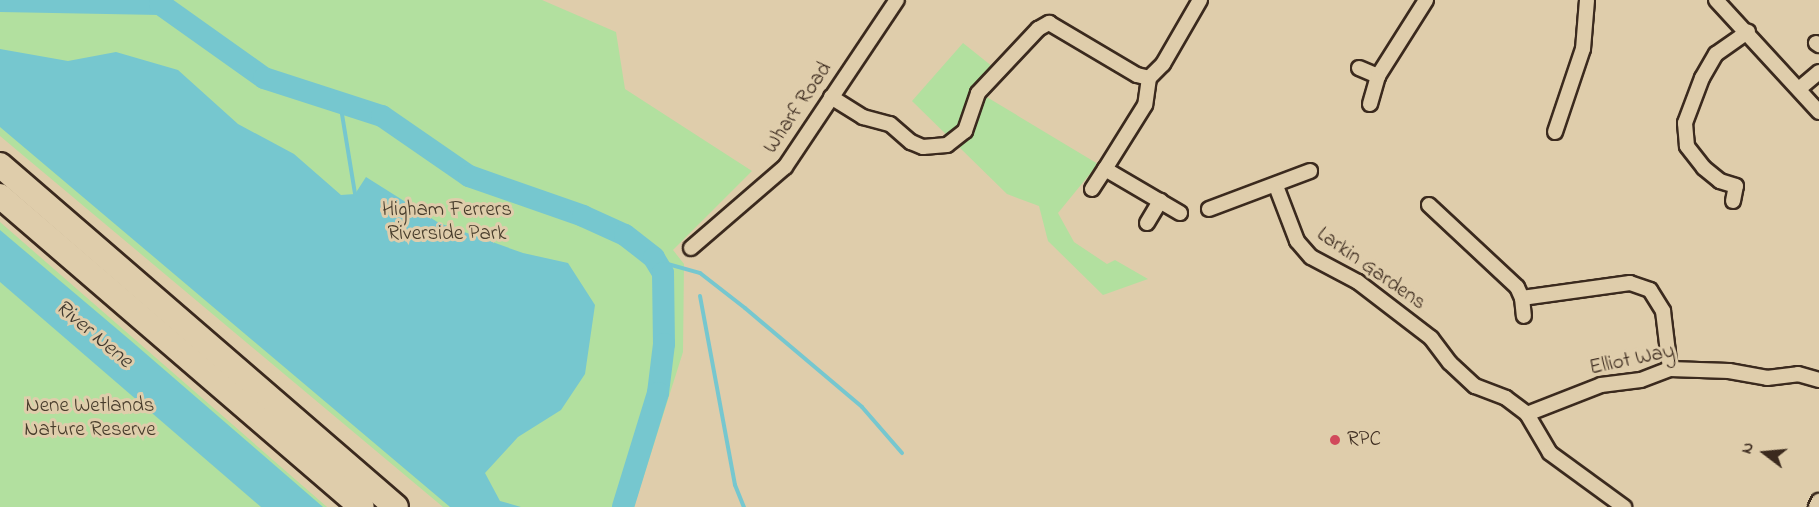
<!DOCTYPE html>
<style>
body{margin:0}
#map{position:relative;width:1819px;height:507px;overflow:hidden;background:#dfcdab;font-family:"Indie Flower",sans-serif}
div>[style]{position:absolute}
.green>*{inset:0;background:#b2e09f}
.water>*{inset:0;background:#76c7cf}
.stream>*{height:4px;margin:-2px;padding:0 2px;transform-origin:2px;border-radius:2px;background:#76c7cf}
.river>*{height:22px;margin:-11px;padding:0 11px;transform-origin:11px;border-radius:11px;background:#76c7cf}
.roads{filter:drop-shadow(2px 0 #3b2a1e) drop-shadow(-2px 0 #3b2a1e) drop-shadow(0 2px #3b2a1e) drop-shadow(0 -2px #3b2a1e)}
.minor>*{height:14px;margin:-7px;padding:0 7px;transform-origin:7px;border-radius:7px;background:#dfcdab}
.trunk>*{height:24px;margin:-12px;padding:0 12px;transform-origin:12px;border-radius:12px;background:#dfcdab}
.dots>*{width:16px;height:16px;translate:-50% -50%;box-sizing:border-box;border:3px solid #dfcdab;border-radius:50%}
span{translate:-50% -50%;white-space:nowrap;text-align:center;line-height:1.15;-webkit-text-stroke:6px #dfcdab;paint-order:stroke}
.street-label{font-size:21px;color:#3b2a1e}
.park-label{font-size:21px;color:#473c2b}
.poi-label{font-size:21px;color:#3b2a1e}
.left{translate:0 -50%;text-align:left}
.water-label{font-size:22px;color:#413a30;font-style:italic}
.north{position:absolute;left:1735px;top:423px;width:60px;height:60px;-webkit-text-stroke:4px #dfcdab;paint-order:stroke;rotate:286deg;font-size:16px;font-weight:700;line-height:24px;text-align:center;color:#3b2a1e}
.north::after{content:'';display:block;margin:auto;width:21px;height:27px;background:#3b2a1e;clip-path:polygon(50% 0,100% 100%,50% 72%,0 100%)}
</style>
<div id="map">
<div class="green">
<i style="clip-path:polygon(0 0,542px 0,616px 32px,625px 89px,752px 171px,673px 250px,684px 264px,683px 352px,634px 507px,443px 507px,0 136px)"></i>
<i style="clip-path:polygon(963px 43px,993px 67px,985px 96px,1098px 164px,1058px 213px,1074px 242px,1107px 264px,1115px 260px,1148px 279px,1103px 295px,1048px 241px,1039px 206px,1007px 194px,912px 101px)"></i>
<i style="clip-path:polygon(0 222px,327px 507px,0 507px)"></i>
</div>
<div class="water">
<i style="clip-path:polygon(0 49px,68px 61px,116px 52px,178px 70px,238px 124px,294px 154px,341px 195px,355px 194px,366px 177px,439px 223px,523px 253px,568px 263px,595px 305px,585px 374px,561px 410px,518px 437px,485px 473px,500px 501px,521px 507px,450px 507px,0 127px)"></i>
<i style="clip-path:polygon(0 230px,130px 340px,323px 507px,261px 507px,0 282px)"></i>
</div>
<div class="stream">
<i style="left:340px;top:102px;width:93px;rotate:80.7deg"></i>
<i style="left:657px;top:261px;width:45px;rotate:15.6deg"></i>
<i style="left:700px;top:273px;width:57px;rotate:37.9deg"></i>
<i style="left:745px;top:308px;width:153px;rotate:40.2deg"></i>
<i style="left:862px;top:407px;width:61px;rotate:49deg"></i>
<i style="left:700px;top:296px;width:192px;rotate:79.5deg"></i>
<i style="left:735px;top:485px;width:24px;rotate:68deg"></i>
</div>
<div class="river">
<i style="left:0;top:1px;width:160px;rotate:1.1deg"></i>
<i style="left:160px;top:4px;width:128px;rotate:35.4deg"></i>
<i style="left:264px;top:78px;width:124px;rotate:17.9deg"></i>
<i style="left:382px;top:116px;width:106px;rotate:34.6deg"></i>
<i style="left:469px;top:176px;width:121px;rotate:19.3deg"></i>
<i style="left:583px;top:216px;width:46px;rotate:24.3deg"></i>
<i style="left:625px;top:235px;width:37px;rotate:38deg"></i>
<i style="left:654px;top:258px;width:17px;rotate:59deg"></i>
<i style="left:663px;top:273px;width:71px;rotate:89.2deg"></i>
<i style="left:664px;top:344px;width:49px;rotate:97deg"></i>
<i style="left:658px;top:393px;width:119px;rotate:107.1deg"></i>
</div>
<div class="roads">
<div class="minor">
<i style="left:1716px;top:0;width:152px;rotate:47.4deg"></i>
<i style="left:1816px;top:43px;width:4px;rotate:34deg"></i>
<i style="left:1359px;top:68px;width:21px;rotate:23deg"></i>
<i style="left:1149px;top:78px;width:27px;rotate:98deg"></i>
<i style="left:1145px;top:105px;width:75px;rotate:122deg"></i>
<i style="left:1105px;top:169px;width:87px;rotate:30.4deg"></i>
<i style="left:1149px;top:78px;width:20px;rotate:-45deg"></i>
<i style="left:1163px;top:64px;width:74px;rotate:-60deg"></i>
<i style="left:1800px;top:88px;width:25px;rotate:-40deg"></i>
<i style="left:831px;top:97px;width:38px;rotate:32deg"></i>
<i style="left:863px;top:117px;width:28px;rotate:15deg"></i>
<i style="left:890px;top:124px;width:28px;rotate:41deg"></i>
<i style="left:911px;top:142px;width:13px;rotate:23deg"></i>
<i style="left:923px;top:147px;width:24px;rotate:-5deg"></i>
<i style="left:947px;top:145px;width:23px;rotate:-38deg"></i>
<i style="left:965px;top:131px;width:40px;rotate:-71.1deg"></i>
<i style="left:978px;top:93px;width:88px;rotate:-46.8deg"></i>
<i style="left:1038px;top:29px;width:13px;rotate:-29deg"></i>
<i style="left:1049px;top:23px;width:102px;rotate:30.6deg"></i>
<i style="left:1137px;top:75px;width:12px;rotate:14deg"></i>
<i style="left:1370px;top:104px;width:29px;rotate:-74deg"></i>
<i style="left:1378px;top:76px;width:90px;rotate:-57.7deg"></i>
<i style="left:1555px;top:132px;width:88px;rotate:-71.4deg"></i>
<i style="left:1583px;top:49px;width:49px;rotate:-85.3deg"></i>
<i style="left:1276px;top:186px;width:59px;rotate:69.1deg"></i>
<i style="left:1297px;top:241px;width:21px;rotate:49deg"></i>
<i style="left:1311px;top:257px;width:53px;rotate:28deg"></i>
<i style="left:1358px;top:282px;width:92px;rotate:37.5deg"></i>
<i style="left:1431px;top:338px;width:31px;rotate:53deg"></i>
<i style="left:1450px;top:363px;width:34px;rotate:43deg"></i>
<i style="left:1475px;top:386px;width:33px;rotate:21deg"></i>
<i style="left:1506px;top:398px;width:26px;rotate:37deg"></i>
<i style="left:1527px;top:414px;width:45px;rotate:59.5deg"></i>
<i style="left:1550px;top:453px;width:92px;rotate:36.1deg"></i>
<i style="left:1092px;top:189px;width:24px;rotate:-57deg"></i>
<i style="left:1733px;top:201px;width:15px;rotate:-79deg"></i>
<i style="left:1736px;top:186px;width:17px;rotate:-163deg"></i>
<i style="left:1720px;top:181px;width:21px;rotate:-141deg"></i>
<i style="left:1704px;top:168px;width:28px;rotate:-128deg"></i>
<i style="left:1687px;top:146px;width:23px;rotate:-95deg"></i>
<i style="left:1685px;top:123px;width:48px;rotate:-69.3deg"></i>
<i style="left:1702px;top:78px;width:28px;rotate:-60deg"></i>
<i style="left:1716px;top:54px;width:39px;rotate:-35deg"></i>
<i style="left:1429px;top:205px;width:120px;rotate:43deg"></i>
<i style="left:1517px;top:287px;width:12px;rotate:66deg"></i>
<i style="left:1522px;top:298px;width:109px;rotate:-7.9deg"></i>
<i style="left:1630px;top:283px;width:21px;rotate:19deg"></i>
<i style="left:1650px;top:290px;width:25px;rotate:58deg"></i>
<i style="left:1663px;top:311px;width:58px;rotate:83.1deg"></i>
<i style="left:1209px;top:209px;width:108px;rotate:-20.6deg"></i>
<i style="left:1147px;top:223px;width:26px;rotate:-59deg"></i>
<i style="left:691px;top:248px;width:124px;rotate:-40.8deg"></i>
<i style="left:785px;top:167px;width:201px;rotate:-56.2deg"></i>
<i style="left:1522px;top:298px;width:18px;rotate:84deg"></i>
<i style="left:1527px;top:414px;width:79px;rotate:-21.4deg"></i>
<i style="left:1601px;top:385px;width:40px;rotate:-7.1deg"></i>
<i style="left:1641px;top:380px;width:31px;rotate:-21deg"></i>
<i style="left:1670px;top:369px;width:59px;rotate:1.9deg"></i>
<i style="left:1729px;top:371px;width:39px;rotate:10deg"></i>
<i style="left:1767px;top:378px;width:31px;rotate:-7deg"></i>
<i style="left:1798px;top:374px;width:22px;rotate:16deg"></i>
<i style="left:1816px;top:507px;width:7px;rotate:-63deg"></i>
</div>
<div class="trunk">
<i style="left:0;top:165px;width:523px;rotate:40.82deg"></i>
<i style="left:0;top:196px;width:477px;rotate:40.7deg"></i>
</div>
</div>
<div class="dots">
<i style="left:1335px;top:440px;background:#d1495b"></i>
</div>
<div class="street-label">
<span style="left:798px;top:108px;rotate:-56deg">Wharf Road</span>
<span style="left:1371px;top:269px;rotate:35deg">Larkin Gardens</span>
<span style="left:1632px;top:360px;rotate:-12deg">Elliot Way</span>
</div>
<div class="park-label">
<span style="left:447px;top:222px">Higham Ferrers<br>Riverside Park</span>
<span style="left:90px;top:418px">Nene Wetlands<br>Nature Reserve</span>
</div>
<div class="poi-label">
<span class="left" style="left:1347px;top:440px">RPC</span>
</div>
<div class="water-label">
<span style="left:93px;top:335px;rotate:40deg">River Nene</span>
</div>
<div class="north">N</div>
</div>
